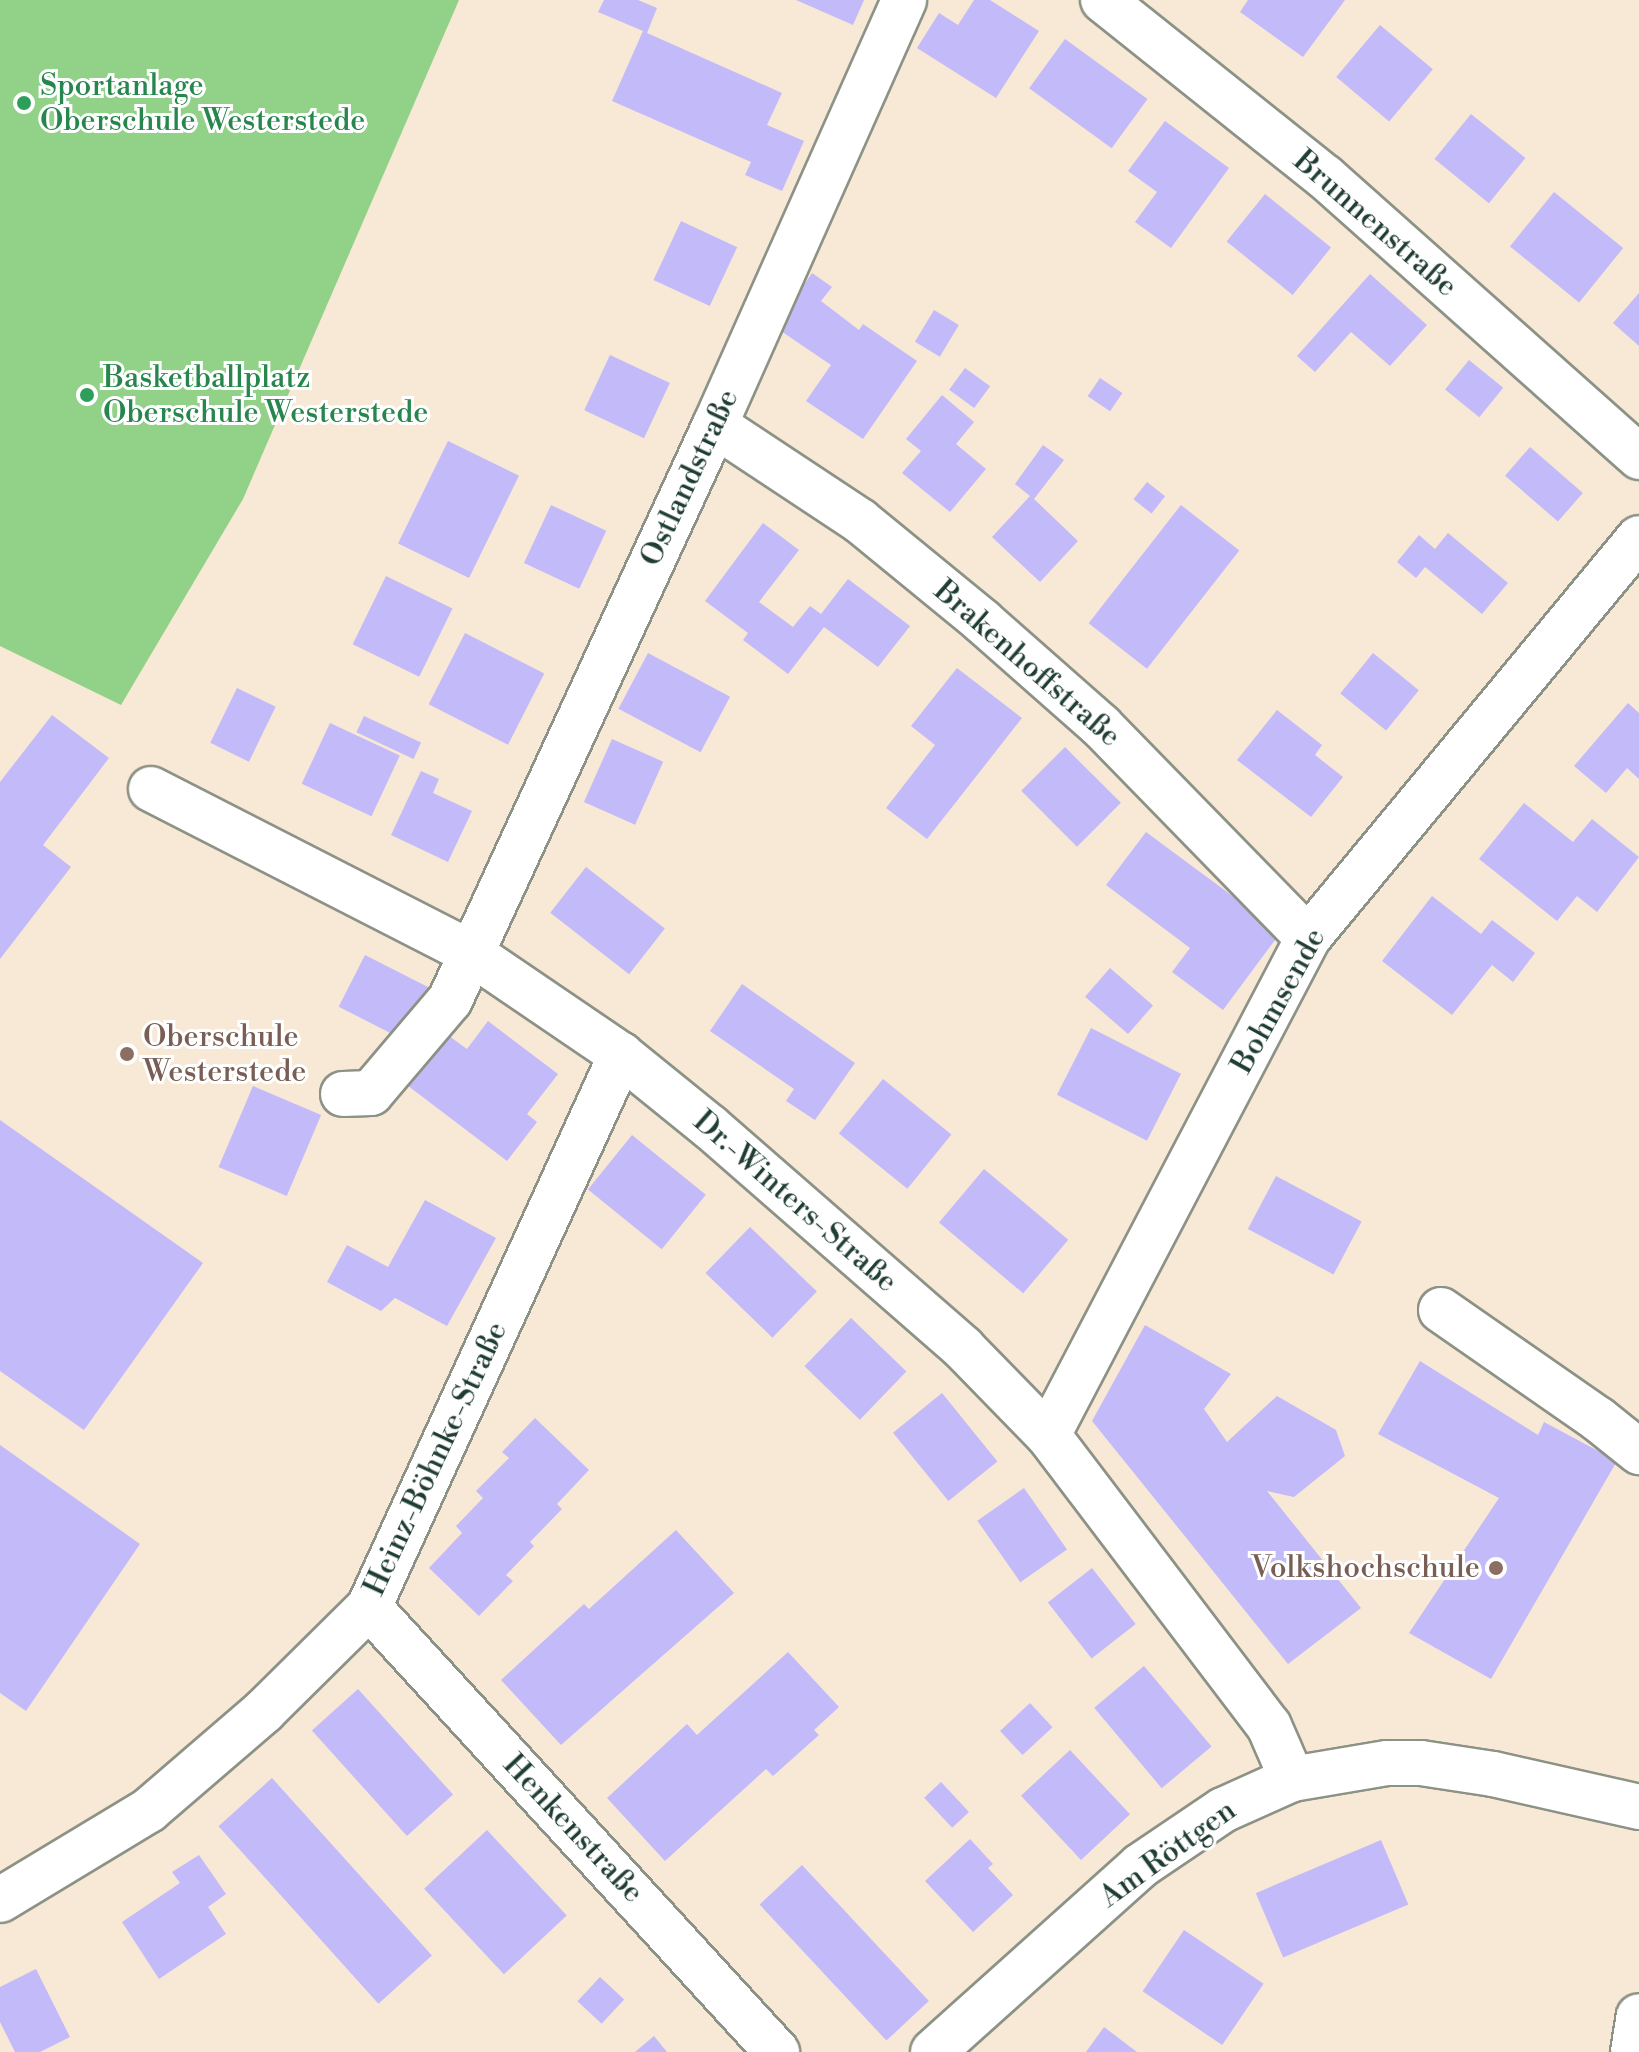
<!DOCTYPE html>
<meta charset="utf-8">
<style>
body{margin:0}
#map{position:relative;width:1639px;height:2052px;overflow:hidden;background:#f8e8d6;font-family:"Libre Bodoni",serif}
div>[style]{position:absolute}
.green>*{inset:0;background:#91d188}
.building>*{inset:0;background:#c3baf9;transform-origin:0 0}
.roads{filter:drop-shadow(2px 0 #8c9285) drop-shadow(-2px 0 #8c9285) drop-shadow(0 2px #8c9285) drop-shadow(0 -2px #8c9285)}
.minor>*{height:44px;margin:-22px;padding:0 22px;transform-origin:22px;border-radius:22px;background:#fff}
.dots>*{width:22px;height:22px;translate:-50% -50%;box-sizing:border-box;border:4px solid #fff;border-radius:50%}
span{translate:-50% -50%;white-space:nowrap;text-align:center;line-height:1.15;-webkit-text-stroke:6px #fff;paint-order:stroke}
.leisure-label{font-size:30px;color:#27864d}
.left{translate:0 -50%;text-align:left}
.street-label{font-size:30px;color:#1f3d34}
.education-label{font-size:30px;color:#785e54}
.right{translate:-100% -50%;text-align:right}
</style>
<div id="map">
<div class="green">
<i style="clip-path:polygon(0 0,459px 0,243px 499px,121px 705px,0 646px)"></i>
</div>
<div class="building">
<i style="clip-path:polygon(604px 0,638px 0,657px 8px,647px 33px,782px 93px,767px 125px,804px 141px,782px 191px,745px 175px,751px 162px,612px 101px,643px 31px,598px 12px)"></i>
<i style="clip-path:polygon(796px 0,864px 0,853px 25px)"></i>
<i style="clip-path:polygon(974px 0,990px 0,1039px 31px,996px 98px,917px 48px,939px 13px,958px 25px)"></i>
<i style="clip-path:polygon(1248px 0,1345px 0,1303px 57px,1240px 12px)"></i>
<i style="left:1380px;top:25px;width:69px;height:68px;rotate:40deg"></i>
<i style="left:1065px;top:39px;width:102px;height:61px;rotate:36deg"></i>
<i style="left:1471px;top:114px;width:70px;height:58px;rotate:39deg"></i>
<i style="clip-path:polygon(1165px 121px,1229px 168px,1171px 248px,1135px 222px,1157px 192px,1128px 171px)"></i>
<i style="left:1554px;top:192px;width:89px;height:70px;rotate:39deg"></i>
<i style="left:1265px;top:194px;width:85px;height:61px;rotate:39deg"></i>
<i style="left:681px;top:221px;width:62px;height:65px;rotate:25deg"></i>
<i style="clip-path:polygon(812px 273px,832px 287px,821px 301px,859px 330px,863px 324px,917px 361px,863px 439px,806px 401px,831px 365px,775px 327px)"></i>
<i style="clip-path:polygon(1370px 274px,1427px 325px,1390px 366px,1351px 332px,1315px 372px,1297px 356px)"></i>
<i style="clip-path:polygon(1639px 293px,1639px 346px,1613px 323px)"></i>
<i style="left:934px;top:310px;width:29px;height:37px;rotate:31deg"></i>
<i style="left:610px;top:355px;width:66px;height:61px;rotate:25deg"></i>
<i style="left:1469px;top:360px;width:44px;height:38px;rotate:39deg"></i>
<i style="left:965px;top:368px;width:31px;height:27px;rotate:36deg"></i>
<i style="left:1100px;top:378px;width:27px;height:22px;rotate:34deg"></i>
<i style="clip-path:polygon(942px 395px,974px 422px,956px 444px,986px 469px,950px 512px,902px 473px,921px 451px,906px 439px)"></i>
<i style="left:448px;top:441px;width:79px;height:114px;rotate:26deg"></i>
<i style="clip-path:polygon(1043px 445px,1064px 460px,1034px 499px,1078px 541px,1040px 582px,992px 537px,1030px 496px,1015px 484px)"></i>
<i style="left:1530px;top:447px;width:70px;height:38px;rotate:41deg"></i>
<i style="left:1147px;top:482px;width:23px;height:22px;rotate:38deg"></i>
<i style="left:551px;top:505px;width:61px;height:64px;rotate:25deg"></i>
<i style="left:1181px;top:505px;width:74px;height:150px;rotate:38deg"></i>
<i style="clip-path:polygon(763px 523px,799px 550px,759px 602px,793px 627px,810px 606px,821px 614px,848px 579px,910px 626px,878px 667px,824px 627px,788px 674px,743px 640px,748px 633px,705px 601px)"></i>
<i style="clip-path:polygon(1448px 533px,1508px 583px,1482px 614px,1425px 567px,1416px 578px,1397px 562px,1419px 535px,1435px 549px)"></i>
<i style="left:386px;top:576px;width:74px;height:76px;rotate:26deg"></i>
<i style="left:465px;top:633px;width:89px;height:80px;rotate:27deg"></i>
<i style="left:648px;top:653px;width:93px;height:63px;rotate:28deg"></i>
<i style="left:1373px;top:653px;width:59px;height:52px;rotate:39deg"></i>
<i style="clip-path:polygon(957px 668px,1022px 718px,927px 839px,886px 808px,935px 745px,911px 726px)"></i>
<i style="left:237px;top:688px;width:43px;height:61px;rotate:26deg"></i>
<i style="clip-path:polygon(1628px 703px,1639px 713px,1639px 779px,1627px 768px,1606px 793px,1574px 766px)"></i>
<i style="clip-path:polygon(1277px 710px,1322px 745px,1315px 755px,1343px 777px,1311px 817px,1237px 760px)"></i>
<i style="clip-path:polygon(52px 715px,109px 758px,43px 845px,71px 867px,0 959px,0 782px)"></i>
<i style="left:364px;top:716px;width:63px;height:18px;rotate:25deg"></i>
<i style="left:330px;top:723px;width:77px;height:67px;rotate:25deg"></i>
<i style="left:612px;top:739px;width:56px;height:69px;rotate:24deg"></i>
<i style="left:1065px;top:747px;width:79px;height:62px;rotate:45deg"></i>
<i style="clip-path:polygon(421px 771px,439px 779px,433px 793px,472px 811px,448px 862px,391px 835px)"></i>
<i style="clip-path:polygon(1524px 803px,1573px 842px,1592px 819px,1639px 857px,1597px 912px,1577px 896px,1557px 921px,1479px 859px)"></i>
<i style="clip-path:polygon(1146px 832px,1281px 932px,1223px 1010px,1172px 972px,1190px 948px,1106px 885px)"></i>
<i style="left:586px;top:867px;width:100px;height:58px;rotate:38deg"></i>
<i style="clip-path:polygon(1432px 896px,1481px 934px,1492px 920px,1535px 953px,1513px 982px,1492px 965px,1452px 1015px,1382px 961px)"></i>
<i style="left:365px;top:955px;width:75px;height:58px;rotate:27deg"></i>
<i style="left:1110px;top:968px;width:57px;height:38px;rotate:41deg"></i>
<i style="clip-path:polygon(742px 984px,855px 1063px,815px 1120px,786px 1101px,794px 1089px,710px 1031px)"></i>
<i style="clip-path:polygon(488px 1021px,558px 1074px,527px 1114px,537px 1122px,507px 1161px,399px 1079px,438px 1028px,467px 1049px)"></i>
<i style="left:1091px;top:1028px;width:101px;height:75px;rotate:27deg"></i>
<i style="left:883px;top:1079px;width:88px;height:70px;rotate:39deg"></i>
<i style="left:253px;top:1086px;width:74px;height:88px;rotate:23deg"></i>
<i style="clip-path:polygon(0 1120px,203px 1263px,84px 1430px,0 1371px)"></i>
<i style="left:632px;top:1135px;width:95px;height:70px;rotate:39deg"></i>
<i style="left:984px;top:1169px;width:110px;height:70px;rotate:40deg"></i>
<i style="left:1276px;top:1176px;width:97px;height:60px;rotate:28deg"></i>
<i style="clip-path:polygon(425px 1200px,496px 1238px,447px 1326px,395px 1298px,381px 1311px,327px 1282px,347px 1245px,388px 1267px)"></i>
<i style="left:750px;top:1227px;width:93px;height:64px;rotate:44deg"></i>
<i style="left:851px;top:1318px;width:77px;height:67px;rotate:44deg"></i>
<i style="clip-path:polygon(1145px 1325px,1231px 1374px,1204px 1409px,1227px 1442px,1277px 1396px,1336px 1430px,1345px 1456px,1294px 1497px,1267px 1491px,1361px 1608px,1288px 1664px,1092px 1421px)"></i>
<i style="clip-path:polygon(1420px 1361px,1538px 1435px,1544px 1422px,1617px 1461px,1491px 1679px,1409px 1633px,1499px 1498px,1378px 1434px)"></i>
<i style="left:942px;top:1393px;width:88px;height:63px;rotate:51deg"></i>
<i style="clip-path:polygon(535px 1418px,589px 1470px,557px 1504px,562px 1509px,530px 1542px,534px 1546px,506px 1575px,513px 1581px,479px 1616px,429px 1568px,462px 1533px,456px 1526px,483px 1498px,476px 1491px,509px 1458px,502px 1452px)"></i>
<i style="clip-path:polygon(0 1445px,140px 1544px,26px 1711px,0 1693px)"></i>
<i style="left:1024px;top:1488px;width:75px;height:57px;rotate:55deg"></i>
<i style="clip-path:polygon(676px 1530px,734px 1593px,561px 1745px,501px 1680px,584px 1604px,589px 1609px)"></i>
<i style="left:1092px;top:1568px;width:71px;height:56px;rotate:52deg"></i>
<i style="clip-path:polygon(788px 1652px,839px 1707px,814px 1730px,819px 1735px,773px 1776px,766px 1769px,665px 1861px,607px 1798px,687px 1724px,697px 1735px)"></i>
<i style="left:1144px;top:1666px;width:105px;height:65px;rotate:50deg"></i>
<i style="left:358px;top:1689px;width:142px;height:62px;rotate:48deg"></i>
<i style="left:1030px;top:1703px;width:33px;height:41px;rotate:47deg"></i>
<i style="left:1070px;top:1750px;width:88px;height:67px;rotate:47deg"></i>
<i style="left:272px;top:1778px;width:239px;height:72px;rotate:48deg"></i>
<i style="left:941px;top:1782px;width:41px;height:23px;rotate:47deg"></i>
<i style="left:487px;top:1830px;width:117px;height:86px;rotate:47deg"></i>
<i style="clip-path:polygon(970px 1839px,993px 1864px,988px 1868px,1013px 1895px,973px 1932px,925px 1881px)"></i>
<i style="left:1381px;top:1840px;width:70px;height:136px;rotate:67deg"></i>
<i style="clip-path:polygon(199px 1855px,226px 1894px,208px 1907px,226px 1934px,159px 1979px,122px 1922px,180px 1883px,172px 1872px)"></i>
<i style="left:802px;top:1865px;width:186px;height:58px;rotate:47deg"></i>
<i style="left:1184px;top:1930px;width:96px;height:74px;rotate:34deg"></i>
<i style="clip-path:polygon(36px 1969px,70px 2037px,40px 2052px,15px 2052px,0 2022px,0 1987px)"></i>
<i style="left:600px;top:1977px;width:33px;height:33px;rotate:43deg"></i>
<i style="clip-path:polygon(1104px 2027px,1137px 2052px,1086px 2052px)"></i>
<i style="clip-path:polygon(654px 2036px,667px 2052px,635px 2052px)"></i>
</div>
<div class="roads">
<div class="minor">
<i style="left:1103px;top:0;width:284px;rotate:38.6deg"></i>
<i style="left:1325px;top:177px;width:421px;rotate:41.7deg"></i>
<i style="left:715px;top:425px;width:174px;rotate:33.5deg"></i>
<i style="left:860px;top:521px;width:158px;rotate:39.3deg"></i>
<i style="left:982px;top:621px;width:159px;rotate:41.4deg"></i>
<i style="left:1101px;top:726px;width:296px;rotate:45.7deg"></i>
<i style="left:151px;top:789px;width:360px;rotate:27.1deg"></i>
<i style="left:471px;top:953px;width:181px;rotate:34.2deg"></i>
<i style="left:621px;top:1055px;width:114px;rotate:39deg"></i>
<i style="left:710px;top:1127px;width:336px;rotate:41.1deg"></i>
<i style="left:963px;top:1348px;width:122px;rotate:45.7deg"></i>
<i style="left:1048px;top:1435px;width:365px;rotate:52.8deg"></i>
<i style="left:1269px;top:1726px;width:58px;rotate:66.5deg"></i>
<i style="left:343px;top:1094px;width:28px;rotate:-2deg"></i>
<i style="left:371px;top:1093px;width:122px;rotate:-49.7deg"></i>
<i style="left:450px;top:1000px;width:633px;rotate:-65.26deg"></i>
<i style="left:715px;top:425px;width:465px;rotate:-66deg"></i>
<i style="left:1441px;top:1310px;width:191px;rotate:34.8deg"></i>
<i style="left:1598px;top:1419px;width:53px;rotate:38.8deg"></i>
<i style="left:1048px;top:1435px;width:561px;rotate:-62.38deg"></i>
<i style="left:1308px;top:938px;width:519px;rotate:-50.39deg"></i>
<i style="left:369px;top:1607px;width:604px;rotate:47.48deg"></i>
<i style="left:0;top:1900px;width:174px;rotate:-31.1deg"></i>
<i style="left:149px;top:1810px;width:152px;rotate:-40.7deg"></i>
<i style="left:264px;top:1711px;width:148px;rotate:-44.7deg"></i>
<i style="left:369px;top:1607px;width:607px;rotate:-65.46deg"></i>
<i style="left:933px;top:2052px;width:278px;rotate:-41.9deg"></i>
<i style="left:1140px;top:1866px;width:100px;rotate:-34deg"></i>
<i style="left:1223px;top:1810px;width:76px;rotate:-24.2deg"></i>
<i style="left:1292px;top:1779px;width:96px;rotate:-9.6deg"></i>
<i style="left:1387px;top:1763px;width:34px"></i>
<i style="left:1421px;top:1763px;width:73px;rotate:8.7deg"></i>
<i style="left:1493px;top:1774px;width:150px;rotate:12.7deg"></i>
<i style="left:1633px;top:2052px;width:36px;rotate:-81deg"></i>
</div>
</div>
<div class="dots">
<i style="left:24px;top:103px;background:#2e9e5b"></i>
<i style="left:87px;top:395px;background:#2e9e5b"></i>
<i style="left:127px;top:1054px;background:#8d6e63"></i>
<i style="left:1496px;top:1568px;background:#8d6e63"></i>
</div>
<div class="leisure-label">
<span class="left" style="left:40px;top:103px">Sportanlage<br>Oberschule Westerstede</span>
<span class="left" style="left:103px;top:395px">Basketballplatz<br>Oberschule Westerstede</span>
</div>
<div class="street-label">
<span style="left:1375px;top:224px;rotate:41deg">Brunnenstraße</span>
<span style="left:690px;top:478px;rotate:-65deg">Ostlandstraße</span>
<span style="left:1027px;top:664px;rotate:41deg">Brakenhoffstraße</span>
<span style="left:1279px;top:1001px;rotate:-61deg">Bohmsende</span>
<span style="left:795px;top:1202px;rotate:41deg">Dr.-Winters-Straße</span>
<span style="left:436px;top:1459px;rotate:-65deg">Heinz-Böhnke-Straße</span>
<span style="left:573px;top:1829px;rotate:47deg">Henkenstraße</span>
<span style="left:1168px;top:1854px;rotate:-36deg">Am Röttgen</span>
</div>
<div class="education-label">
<span class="left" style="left:143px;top:1054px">Oberschule<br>Westerstede</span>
<span class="right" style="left:1480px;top:1568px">Volkshochschule</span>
</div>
</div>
